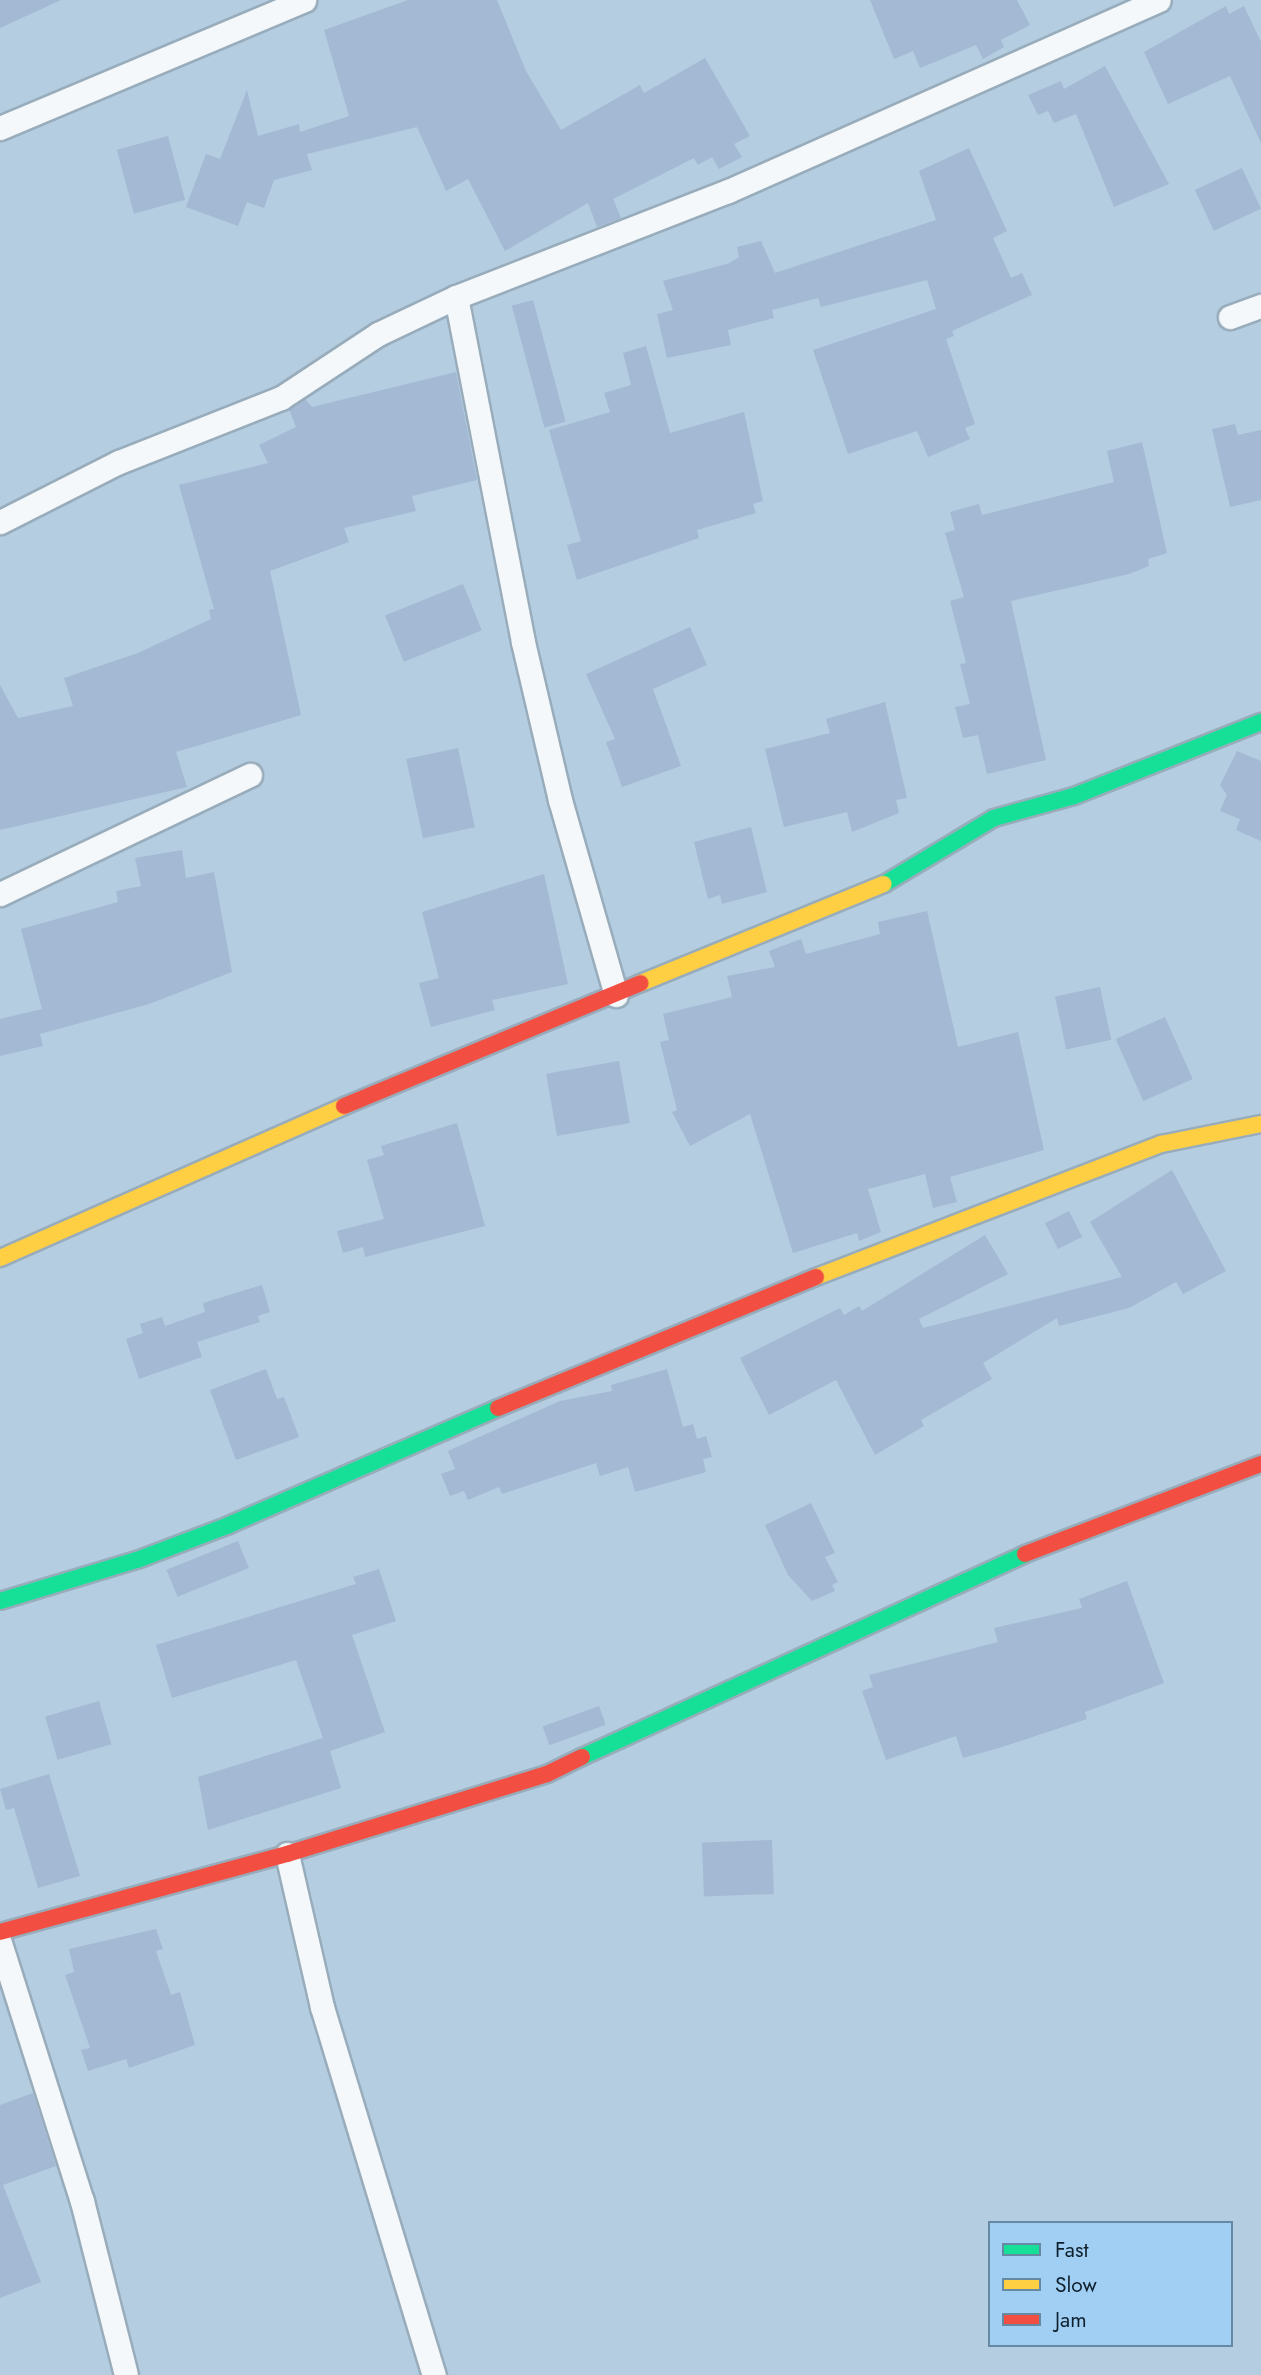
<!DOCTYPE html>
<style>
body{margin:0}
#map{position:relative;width:1261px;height:2375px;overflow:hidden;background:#b4cde0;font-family:Jost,sans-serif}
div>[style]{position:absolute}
.building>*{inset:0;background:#a4b9d4;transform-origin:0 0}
.roads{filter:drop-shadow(2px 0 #98acbb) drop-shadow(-2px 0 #98acbb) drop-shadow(0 2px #98acbb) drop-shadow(0 -2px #98acbb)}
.street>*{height:23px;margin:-11.5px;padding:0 11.5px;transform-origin:11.5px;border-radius:11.5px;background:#f4f8fa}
.fast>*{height:16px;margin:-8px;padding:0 8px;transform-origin:8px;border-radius:8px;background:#16e098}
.slow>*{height:16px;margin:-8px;padding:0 8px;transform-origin:8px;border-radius:8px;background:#ffcf43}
.jam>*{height:16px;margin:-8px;padding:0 8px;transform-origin:8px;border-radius:8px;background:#f24e42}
span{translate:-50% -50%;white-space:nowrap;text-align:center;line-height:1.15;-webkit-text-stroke:5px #a1cff3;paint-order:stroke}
.legend{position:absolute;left:988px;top:2221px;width:245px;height:126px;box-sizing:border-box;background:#a1cff3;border:2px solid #6689a4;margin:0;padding:9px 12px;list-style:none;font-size:21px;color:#0e202d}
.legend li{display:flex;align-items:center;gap:14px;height:35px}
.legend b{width:35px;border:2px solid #6689a4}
</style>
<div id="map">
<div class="building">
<i style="clip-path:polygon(0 0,61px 0,0 28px)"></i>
<i style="clip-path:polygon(408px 0,497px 0,526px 71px,561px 130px,640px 85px,644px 93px,705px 58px,750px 136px,734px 144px,742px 157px,719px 169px,712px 157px,698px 165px,694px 158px,613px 199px,621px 218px,597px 227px,588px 203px,505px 251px,468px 179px,446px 191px,417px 127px,307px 154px,312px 170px,274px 180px,264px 208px,247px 202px,238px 226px,186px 207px,206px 154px,220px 159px,247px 90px,258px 136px,299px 124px,300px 132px,349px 116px,324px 30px)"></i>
<i style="clip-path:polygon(870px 0,1017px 0,1030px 25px,1001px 40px,1004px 47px,983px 59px,976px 45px,920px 68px,913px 51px,894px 59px)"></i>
<i style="clip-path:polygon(1226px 6px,1229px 14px,1244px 6px,1261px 42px,1261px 143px,1230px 76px,1168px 104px,1144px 52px)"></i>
<i style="clip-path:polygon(1105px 66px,1169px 184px,1114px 207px,1076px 114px,1054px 123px,1048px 111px,1038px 115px,1028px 95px,1061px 81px,1064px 89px)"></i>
<i style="left:168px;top:136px;width:66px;height:53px;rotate:75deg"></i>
<i style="clip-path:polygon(969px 148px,1007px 231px,993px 238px,1011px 278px,1022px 273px,1032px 295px,952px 331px,954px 336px,946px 339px,975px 424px,965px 428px,970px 439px,928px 457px,917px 431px,848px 454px,813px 350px,936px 309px,927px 280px,821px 307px,818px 298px,772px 310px,774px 318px,728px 330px,731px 345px,667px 358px,657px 314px,673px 310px,663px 281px,730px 263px,739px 257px,737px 247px,761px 241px,775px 273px,936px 220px,919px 171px)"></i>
<i style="left:1242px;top:168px;width:45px;height:52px;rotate:65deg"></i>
<i style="left:533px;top:300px;width:126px;height:22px;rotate:75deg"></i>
<i style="clip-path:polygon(646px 346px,670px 433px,744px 412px,763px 501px,753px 504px,756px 513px,697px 530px,699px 538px,577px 580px,567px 545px,581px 541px,549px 430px,610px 412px,604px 393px,631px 385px,623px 353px)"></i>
<i style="clip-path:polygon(456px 372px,477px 480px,412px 496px,416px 511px,344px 528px,349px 542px,270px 571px,301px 715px,176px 752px,187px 787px,0 830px,0 685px,18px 718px,73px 706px,64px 678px,138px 653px,211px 619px,209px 610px,214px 609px,179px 485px,268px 463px,259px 445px,296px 427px,289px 409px,305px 399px,312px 407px)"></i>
<i style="clip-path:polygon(1235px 424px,1238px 435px,1261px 430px,1261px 500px,1230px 507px,1212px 429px)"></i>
<i style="clip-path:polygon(1142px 442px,1167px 553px,1148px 559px,1149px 566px,1129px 574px,1011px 601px,1046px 760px,987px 774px,978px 735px,963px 738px,955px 707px,970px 704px,960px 664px,966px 663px,950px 601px,964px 597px,945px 533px,955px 530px,950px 512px,979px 504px,982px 515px,1114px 482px,1107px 451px)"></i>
<i style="left:463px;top:584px;width:50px;height:84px;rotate:68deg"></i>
<i style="clip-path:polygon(690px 627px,707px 665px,653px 689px,681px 766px,622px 787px,606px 742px,615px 739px,586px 674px)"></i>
<i style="clip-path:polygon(885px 702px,907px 798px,896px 800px,899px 813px,852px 832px,847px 812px,784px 827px,765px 749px,830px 733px,826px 719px)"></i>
<i style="left:458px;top:748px;width:81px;height:53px;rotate:78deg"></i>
<i style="clip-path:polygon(1237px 751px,1261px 761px,1261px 841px,1236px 830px,1240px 819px,1220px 811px,1227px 795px,1220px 785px)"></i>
<i style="clip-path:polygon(751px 827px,767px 892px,722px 904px,720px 895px,708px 899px,694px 842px)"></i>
<i style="clip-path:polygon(182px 850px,186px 878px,214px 872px,232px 972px,149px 1004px,40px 1034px,43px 1046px,0 1056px,0 1019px,42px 1009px,21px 929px,118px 902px,116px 891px,141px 886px,135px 858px)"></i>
<i style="clip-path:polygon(544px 874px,568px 984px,492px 1000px,495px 1010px,431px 1027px,419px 983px,439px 978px,422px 912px)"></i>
<i style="clip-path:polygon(927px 911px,958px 1047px,1018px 1032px,1044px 1150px,950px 1177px,957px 1202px,933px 1208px,925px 1174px,868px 1189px,881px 1232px,859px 1241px,857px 1233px,793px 1253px,750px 1114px,690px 1146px,672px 1112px,677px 1110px,660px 1042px,669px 1040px,663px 1014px,732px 997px,727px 976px,775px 967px,769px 951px,801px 939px,806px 954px,880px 934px,878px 922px)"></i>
<i style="left:1100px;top:987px;width:54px;height:46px;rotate:78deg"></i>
<i style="left:1165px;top:1017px;width:68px;height:54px;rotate:66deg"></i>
<i style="left:619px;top:1061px;width:63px;height:74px;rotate:80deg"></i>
<i style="clip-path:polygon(457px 1123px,485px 1226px,365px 1257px,363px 1247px,343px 1253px,337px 1231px,384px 1219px,367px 1160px,384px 1155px,381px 1146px)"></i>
<i style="clip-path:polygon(1172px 1170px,1226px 1271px,1183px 1294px,1176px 1282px,1129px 1308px,1059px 1326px,1057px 1318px,983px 1363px,992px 1379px,921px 1420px,924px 1426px,875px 1455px,836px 1380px,769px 1415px,740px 1358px,840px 1308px,844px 1315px,859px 1306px,862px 1311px,985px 1235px,1008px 1274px,919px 1319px,923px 1328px,1122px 1277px,1090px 1222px)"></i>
<i style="left:1069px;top:1211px;width:29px;height:27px;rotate:63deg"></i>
<i style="clip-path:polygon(262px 1285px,270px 1312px,258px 1316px,260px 1322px,197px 1342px,202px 1357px,139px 1379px,126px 1339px,143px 1333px,140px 1324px,162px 1317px,165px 1326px,205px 1312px,203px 1303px)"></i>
<i style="clip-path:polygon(266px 1369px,277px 1399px,284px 1397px,299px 1437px,236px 1460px,210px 1390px)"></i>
<i style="clip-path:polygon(667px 1369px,683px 1427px,693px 1424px,697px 1439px,706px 1436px,712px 1457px,703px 1459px,706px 1472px,635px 1492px,628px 1467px,600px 1476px,596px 1463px,502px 1494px,499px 1487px,468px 1500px,464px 1491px,450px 1496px,441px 1474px,455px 1469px,448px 1451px,560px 1401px,612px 1391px,611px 1385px)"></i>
<i style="clip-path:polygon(811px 1503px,835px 1553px,825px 1557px,838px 1582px,832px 1585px,835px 1591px,812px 1601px,788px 1575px,765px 1525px)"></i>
<i style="left:238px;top:1541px;width:29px;height:77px;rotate:68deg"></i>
<i style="clip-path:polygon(379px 1569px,396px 1621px,352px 1635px,385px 1732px,330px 1751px,341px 1788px,208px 1830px,198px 1777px,323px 1738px,296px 1660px,172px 1698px,156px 1645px,356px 1584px,353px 1577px)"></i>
<i style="clip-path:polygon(1127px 1581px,1164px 1683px,1085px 1712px,1087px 1719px,1002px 1747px,963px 1758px,956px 1736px,886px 1760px,862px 1691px,873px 1687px,869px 1675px,998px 1642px,994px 1628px,1082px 1608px,1079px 1599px)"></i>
<i style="left:99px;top:1701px;width:45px;height:56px;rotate:74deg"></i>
<i style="left:599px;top:1706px;width:20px;height:60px;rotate:70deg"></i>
<i style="clip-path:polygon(49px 1774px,80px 1876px,38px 1888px,14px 1808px,6px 1810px,0 1789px)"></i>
<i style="left:772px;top:1840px;width:54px;height:70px;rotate:88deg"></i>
<i style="clip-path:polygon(156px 1929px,163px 1949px,156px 1951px,171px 1995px,180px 1992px,195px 2045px,129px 2068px,126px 2059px,88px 2071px,81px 2050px,90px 2048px,65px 1975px,74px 1972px,69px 1949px)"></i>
<i style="clip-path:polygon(33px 2093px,56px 2166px,3px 2185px,41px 2282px,0 2298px,0 2105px)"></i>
</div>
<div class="roads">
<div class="street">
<i style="left:0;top:128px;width:330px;rotate:-22.8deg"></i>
<i style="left:456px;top:297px;width:351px;rotate:79deg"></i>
<i style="left:523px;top:642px;width:162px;rotate:76.8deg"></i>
<i style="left:560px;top:800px;width:203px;rotate:74deg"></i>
<i style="left:1230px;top:317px;width:33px;rotate:-20deg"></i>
<i style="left:0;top:522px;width:133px;rotate:-26.8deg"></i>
<i style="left:119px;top:462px;width:174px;rotate:-21.6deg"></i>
<i style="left:281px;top:398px;width:116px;rotate:-33.4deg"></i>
<i style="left:378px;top:334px;width:86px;rotate:-25.4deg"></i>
<i style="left:456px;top:297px;width:292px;rotate:-21.3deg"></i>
<i style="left:728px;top:191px;width:471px;rotate:-23.9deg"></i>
<i style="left:0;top:894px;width:277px;rotate:-25.5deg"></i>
<i style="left:287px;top:1854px;width:157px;rotate:77.1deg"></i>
<i style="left:322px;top:2007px;width:385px;rotate:73.1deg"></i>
<i style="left:0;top:1943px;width:271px;rotate:72.4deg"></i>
<i style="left:82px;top:2201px;width:179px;rotate:75.8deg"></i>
</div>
<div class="fast">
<i style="left:884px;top:884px;width:128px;rotate:-31deg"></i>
<i style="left:994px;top:818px;width:83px;rotate:-15.4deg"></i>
<i style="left:1074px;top:796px;width:201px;rotate:-21.6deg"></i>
<i style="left:0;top:1601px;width:143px;rotate:-16.7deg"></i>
<i style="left:137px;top:1560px;width:98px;rotate:-20.8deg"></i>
<i style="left:229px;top:1525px;width:293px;rotate:-23.5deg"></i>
<i style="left:582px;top:1757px;width:487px;rotate:-24.6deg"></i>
</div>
<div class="slow">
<i style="left:641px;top:983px;width:262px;rotate:-22.2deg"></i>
<i style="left:0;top:1258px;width:376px;rotate:-23.8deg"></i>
<i style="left:816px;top:1277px;width:370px;rotate:-21.1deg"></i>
<i style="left:1161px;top:1144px;width:102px;rotate:-11.3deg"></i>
</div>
<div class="jam">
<i style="left:344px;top:1106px;width:321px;rotate:-22.5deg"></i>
<i style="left:498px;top:1408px;width:344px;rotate:-22.4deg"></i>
<i style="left:1025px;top:1554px;width:253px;rotate:-20.9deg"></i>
<i style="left:0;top:1932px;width:297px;rotate:-15.2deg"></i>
<i style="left:287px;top:1854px;width:272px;rotate:-17.1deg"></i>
<i style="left:547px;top:1774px;width:39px;rotate:-26deg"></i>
</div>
</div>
<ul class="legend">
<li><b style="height:9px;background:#16e098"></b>Fast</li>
<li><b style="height:9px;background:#ffcf43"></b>Slow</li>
<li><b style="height:9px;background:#f24e42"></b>Jam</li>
</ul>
</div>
